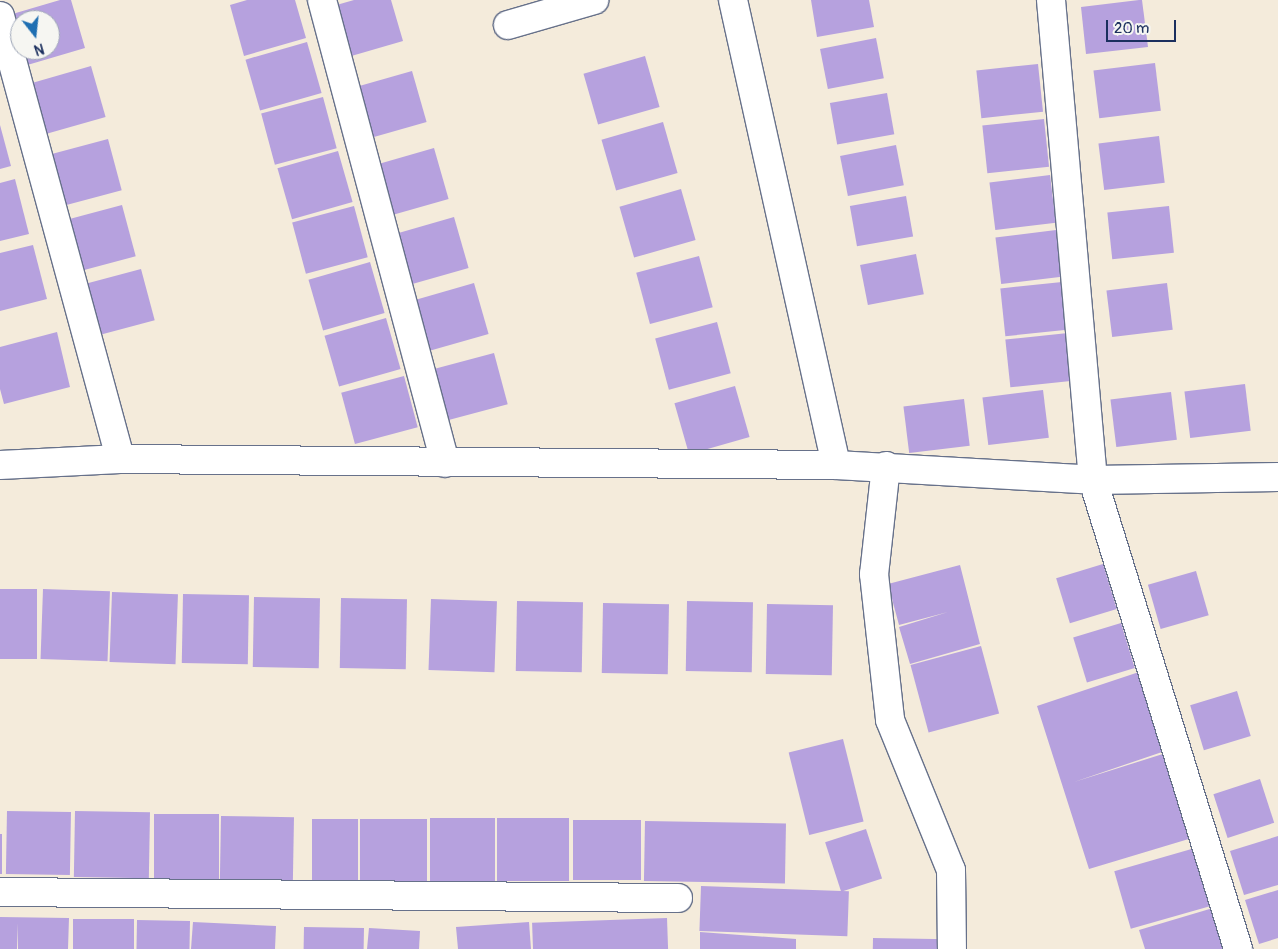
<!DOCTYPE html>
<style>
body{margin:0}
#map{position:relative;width:1278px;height:949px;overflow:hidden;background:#f4ebdb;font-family:Pangolin,sans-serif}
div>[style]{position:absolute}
.building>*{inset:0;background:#b6a1de;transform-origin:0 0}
.roads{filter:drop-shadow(1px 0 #67718a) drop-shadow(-1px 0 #67718a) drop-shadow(0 1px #67718a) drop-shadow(0 -1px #67718a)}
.minor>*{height:28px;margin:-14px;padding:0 14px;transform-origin:14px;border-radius:14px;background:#fff}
.tertiary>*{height:28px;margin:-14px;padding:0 14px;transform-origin:14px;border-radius:14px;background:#fff}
span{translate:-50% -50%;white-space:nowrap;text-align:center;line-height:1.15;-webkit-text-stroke:5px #f6f6f2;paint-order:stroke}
.north{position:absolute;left:10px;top:10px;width:50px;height:50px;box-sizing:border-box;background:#f6f6f2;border:1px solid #9ea6b7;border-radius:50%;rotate:164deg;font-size:14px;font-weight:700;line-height:20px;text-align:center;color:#1b2f5e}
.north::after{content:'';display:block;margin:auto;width:18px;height:22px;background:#1f6fb2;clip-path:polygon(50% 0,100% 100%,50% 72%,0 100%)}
.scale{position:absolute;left:1106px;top:20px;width:70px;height:22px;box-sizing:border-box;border:2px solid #1b2f5e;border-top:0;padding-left:6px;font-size:15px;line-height:18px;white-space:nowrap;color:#1b2f5e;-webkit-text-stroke:4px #f6f6f2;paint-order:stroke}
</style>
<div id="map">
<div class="building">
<i style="clip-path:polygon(evenodd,60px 0,71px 0,85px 48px,24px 66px,9px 15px,60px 0,20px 20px,50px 20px,50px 50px,20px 50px,20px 20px)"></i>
<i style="clip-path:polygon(247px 0,295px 0,306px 38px,244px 56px,230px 5px)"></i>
<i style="clip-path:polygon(354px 0,391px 0,403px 41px,341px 59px,326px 8px)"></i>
<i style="clip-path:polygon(811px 0,869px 0,874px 27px,817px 37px)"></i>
<i style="clip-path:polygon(1139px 0,1142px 0,1148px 47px,1086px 54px,1081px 7px)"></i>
<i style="left:876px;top:38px;width:41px;height:57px;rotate:79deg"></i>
<i style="left:307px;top:42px;width:53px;height:64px;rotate:74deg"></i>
<i style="left:645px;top:56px;width:53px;height:64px;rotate:74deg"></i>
<i style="left:1155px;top:63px;width:48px;height:62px;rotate:83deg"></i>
<i style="left:1038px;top:64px;width:48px;height:62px;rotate:84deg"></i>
<i style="left:91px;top:66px;width:53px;height:65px;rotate:74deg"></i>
<i style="left:412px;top:71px;width:53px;height:63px;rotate:74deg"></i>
<i style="left:887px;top:93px;width:42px;height:58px;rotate:80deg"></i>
<i style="left:323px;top:97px;width:53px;height:64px;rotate:75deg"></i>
<i style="left:1044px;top:119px;width:48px;height:62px;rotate:84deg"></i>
<i style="left:663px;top:122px;width:53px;height:64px;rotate:74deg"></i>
<i style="clip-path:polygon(0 125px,11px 166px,0 169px)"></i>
<i style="left:1159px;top:136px;width:47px;height:61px;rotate:83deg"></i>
<i style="left:108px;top:139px;width:53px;height:65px;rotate:75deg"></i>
<i style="left:896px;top:145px;width:41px;height:57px;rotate:79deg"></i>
<i style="left:434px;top:148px;width:53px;height:64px;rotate:74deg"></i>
<i style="left:338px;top:151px;width:53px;height:63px;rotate:74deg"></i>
<i style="left:1050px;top:175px;width:48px;height:61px;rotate:83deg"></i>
<i style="clip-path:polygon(15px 179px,29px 234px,0 241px,0 183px)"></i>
<i style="left:681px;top:189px;width:53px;height:64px;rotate:74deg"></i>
<i style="left:906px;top:196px;width:41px;height:57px;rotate:80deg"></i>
<i style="left:122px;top:205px;width:53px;height:64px;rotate:75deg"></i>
<i style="left:354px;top:206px;width:53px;height:64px;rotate:75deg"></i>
<i style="left:1169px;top:206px;width:47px;height:62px;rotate:84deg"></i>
<i style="left:454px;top:217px;width:53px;height:64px;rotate:74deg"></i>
<i style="left:1056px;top:230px;width:47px;height:61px;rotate:83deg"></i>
<i style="clip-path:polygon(33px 245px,47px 299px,0 311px,0 253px)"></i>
<i style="left:916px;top:254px;width:41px;height:57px;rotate:79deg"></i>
<i style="left:699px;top:256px;width:53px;height:65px;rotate:75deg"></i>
<i style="left:370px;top:262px;width:53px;height:64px;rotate:74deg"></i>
<i style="left:141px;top:269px;width:53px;height:65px;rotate:75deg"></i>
<i style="left:1062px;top:282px;width:48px;height:62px;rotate:84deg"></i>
<i style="left:474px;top:283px;width:53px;height:64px;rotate:74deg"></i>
<i style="left:1167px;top:283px;width:47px;height:61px;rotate:83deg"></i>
<i style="left:386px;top:318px;width:53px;height:64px;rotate:74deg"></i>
<i style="left:717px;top:322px;width:53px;height:64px;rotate:75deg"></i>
<i style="clip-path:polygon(57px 332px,70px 387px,4px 404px,0 389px,0 347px)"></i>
<i style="left:1068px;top:333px;width:48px;height:63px;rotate:84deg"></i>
<i style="left:494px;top:353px;width:53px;height:65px;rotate:75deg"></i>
<i style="left:404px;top:376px;width:53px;height:65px;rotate:75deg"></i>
<i style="left:1245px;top:384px;width:47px;height:61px;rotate:83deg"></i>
<i style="left:735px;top:386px;width:53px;height:63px;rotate:74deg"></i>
<i style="left:1043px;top:390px;width:48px;height:61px;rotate:83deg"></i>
<i style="left:1171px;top:392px;width:48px;height:61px;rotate:83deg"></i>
<i style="left:964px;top:399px;width:47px;height:61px;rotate:83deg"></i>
<i style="left:1103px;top:564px;width:47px;height:49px;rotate:73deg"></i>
<i style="clip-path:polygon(960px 565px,980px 644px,910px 664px,899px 627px,948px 612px,899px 625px,888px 584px)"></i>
<i style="left:1196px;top:571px;width:46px;height:50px;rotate:74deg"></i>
<i style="left:0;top:589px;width:37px;height:70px"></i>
<i style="left:43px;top:589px;width:67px;height:70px;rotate:2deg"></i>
<i style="left:112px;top:592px;width:66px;height:70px;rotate:2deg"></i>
<i style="left:183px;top:594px;width:66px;height:69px;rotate:1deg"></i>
<i style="left:254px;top:597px;width:66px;height:70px;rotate:1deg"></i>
<i style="left:341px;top:598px;width:66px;height:70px;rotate:1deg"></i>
<i style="left:431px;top:599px;width:66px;height:71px;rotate:2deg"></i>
<i style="left:517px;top:601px;width:66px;height:70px;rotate:1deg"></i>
<i style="left:687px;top:601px;width:66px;height:70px;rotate:1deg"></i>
<i style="left:603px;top:603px;width:66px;height:70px;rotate:1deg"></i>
<i style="left:767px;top:604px;width:66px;height:70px;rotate:1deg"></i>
<i style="left:1121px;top:623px;width:47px;height:50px;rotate:73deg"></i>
<i style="left:981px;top:646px;width:70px;height:73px;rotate:75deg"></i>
<i style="clip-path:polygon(1139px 672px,1165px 751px,1074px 782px,1166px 753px,1192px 838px,1089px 869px,1037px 706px)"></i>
<i style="left:1237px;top:691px;width:47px;height:49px;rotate:73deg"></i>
<i style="left:843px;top:739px;width:85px;height:56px;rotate:76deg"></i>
<i style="left:1260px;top:779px;width:46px;height:49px;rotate:72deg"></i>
<i style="left:7px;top:811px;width:64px;height:63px;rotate:1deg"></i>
<i style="left:75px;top:811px;width:75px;height:66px;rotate:1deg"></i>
<i style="left:154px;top:814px;width:65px;height:65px"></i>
<i style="left:221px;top:816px;width:73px;height:63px;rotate:1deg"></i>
<i style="left:495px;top:818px;width:63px;height:65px;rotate:90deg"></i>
<i style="left:497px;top:818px;width:72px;height:63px"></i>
<i style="left:312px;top:819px;width:46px;height:62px"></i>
<i style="left:360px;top:819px;width:67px;height:62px"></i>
<i style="left:573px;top:820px;width:68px;height:60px"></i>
<i style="left:645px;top:821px;width:141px;height:60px;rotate:1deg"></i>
<i style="left:866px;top:829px;width:52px;height:43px;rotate:72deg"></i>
<i style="left:0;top:834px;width:2px;height:40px"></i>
<i style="clip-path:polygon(1278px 836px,1278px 885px,1244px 895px,1230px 851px)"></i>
<i style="left:1195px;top:848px;width:60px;height:84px;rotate:74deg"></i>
<i style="left:701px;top:886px;width:148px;height:45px;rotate:2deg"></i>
<i style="clip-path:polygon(1278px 890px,1278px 938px,1259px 944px,1245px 900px)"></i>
<i style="clip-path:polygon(1213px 908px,1225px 949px,1145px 949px,1139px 930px)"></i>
<i style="clip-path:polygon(0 917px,69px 918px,68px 949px,18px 949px,18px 923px,17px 949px,0 949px)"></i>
<i style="left:667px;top:918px;width:31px;height:135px;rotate:88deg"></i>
<i style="left:73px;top:919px;width:61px;height:30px"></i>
<i style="left:137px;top:920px;width:53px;height:29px;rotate:1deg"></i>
<i style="clip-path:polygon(193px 922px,276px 926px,275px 949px,191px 949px)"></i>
<i style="clip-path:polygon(529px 922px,531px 949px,458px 949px,456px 927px)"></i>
<i style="left:304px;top:927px;width:60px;height:22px;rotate:1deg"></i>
<i style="clip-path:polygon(369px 928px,420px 931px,419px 949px,367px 949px)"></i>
<i style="clip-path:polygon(700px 932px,796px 939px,796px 949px,700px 949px)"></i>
<i style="left:873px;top:938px;width:76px;height:11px;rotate:1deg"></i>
</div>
<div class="roads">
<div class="minor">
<i style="left:322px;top:0;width:479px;rotate:75.1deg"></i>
<i style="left:733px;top:0;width:476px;rotate:77.5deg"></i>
<i style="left:1051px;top:0;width:482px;rotate:85deg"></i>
<i style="left:1093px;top:480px;width:491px;rotate:72.8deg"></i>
<i style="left:0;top:16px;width:459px;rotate:74.8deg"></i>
<i style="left:508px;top:25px;width:90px;rotate:-16.2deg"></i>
<i style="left:886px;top:466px;width:109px;rotate:96.3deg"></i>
<i style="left:874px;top:574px;width:147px;rotate:83.7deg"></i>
<i style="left:890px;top:720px;width:162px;rotate:67.9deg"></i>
<i style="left:951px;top:870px;width:79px;rotate:89.3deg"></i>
<i style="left:0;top:892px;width:678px;rotate:0.51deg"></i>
</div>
<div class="tertiary">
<i style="left:0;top:465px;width:120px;rotate:-2.9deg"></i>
<i style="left:120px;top:459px;width:716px;rotate:0.48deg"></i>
<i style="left:836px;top:465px;width:257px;rotate:3.3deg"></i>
<i style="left:1093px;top:480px;width:185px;rotate:-0.9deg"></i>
</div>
</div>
<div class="north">N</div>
<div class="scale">20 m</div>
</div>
